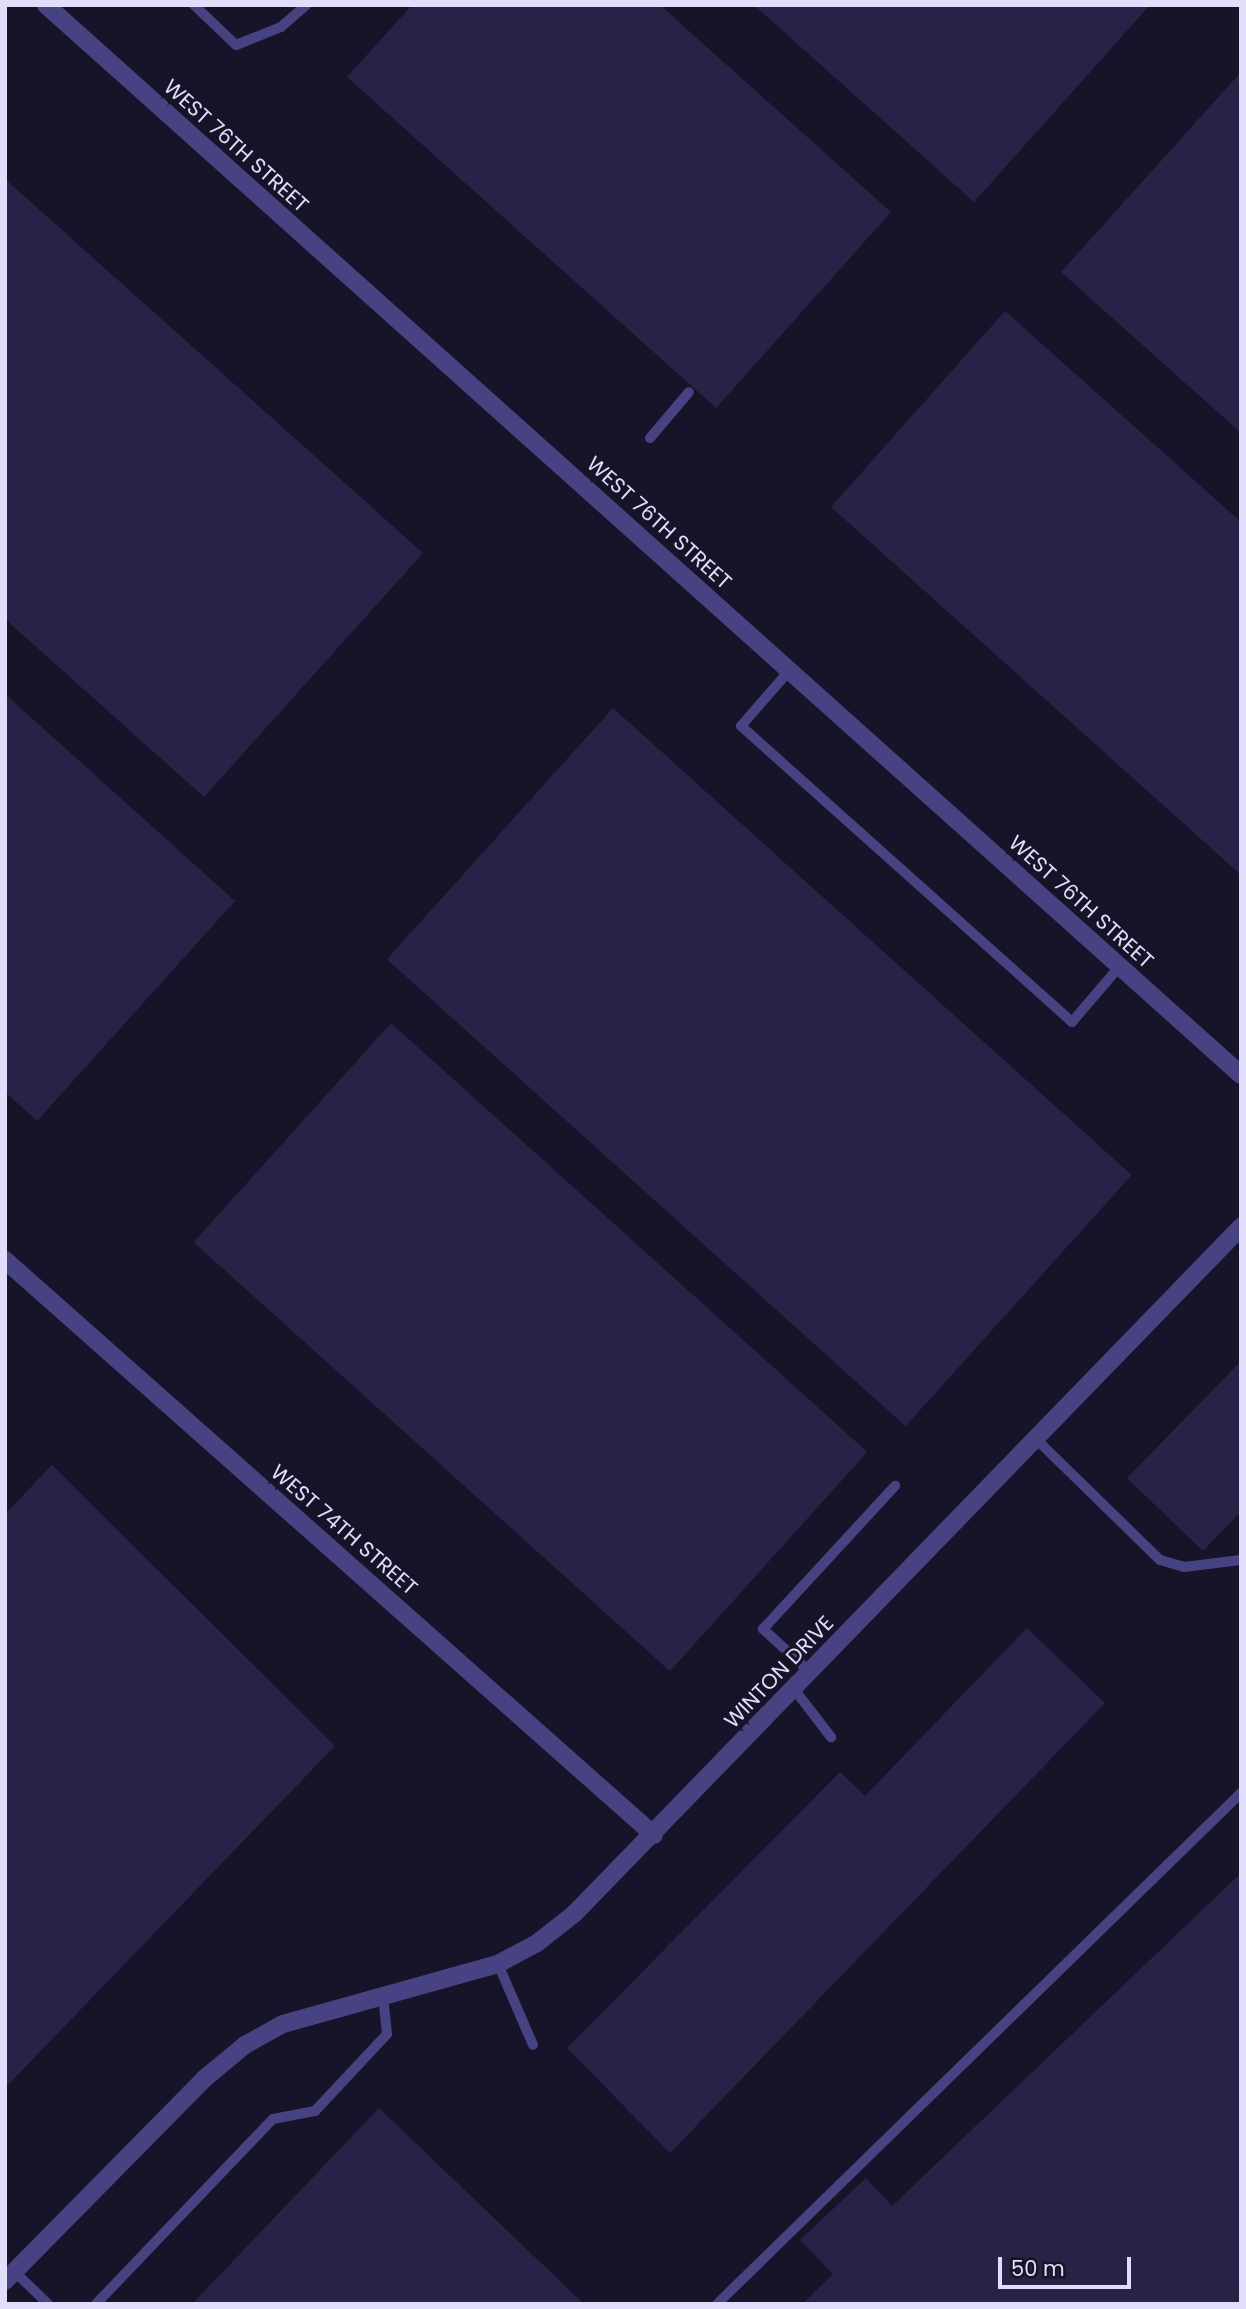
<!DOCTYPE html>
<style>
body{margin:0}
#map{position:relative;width:1246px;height:2309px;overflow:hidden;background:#171328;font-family:Poppins,sans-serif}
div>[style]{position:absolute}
.building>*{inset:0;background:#2a2147;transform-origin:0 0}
.lane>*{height:10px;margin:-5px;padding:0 5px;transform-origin:5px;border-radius:5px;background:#474382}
.street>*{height:18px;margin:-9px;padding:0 9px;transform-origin:9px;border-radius:9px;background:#474382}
span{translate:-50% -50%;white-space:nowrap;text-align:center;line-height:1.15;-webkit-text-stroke:6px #171328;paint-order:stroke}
.street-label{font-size:21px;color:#e2ddfb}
.frame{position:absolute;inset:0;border:7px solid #e2ddfb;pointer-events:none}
.scale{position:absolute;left:998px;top:2257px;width:133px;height:32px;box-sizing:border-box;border:4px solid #e2ddfb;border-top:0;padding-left:9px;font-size:21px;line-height:24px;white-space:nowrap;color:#e2ddfb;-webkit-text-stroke:5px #171328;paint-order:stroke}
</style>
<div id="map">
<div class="building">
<i style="clip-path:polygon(412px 5px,660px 5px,891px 212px,716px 408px,347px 77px)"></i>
<i style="clip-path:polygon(754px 5px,1150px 5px,974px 202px)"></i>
<i style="clip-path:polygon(1241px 72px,1241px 433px,1061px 272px)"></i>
<i style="clip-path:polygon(5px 179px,423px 553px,204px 797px,5px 619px)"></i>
<i style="clip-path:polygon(1005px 311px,1241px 522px,1241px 875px,831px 507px)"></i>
<i style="clip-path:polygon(5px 694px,235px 901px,37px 1121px,5px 1092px)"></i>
<i style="left:613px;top:708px;width:698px;height:338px;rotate:42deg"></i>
<i style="left:391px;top:1023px;width:641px;height:295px;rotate:42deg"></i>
<i style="clip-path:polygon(1241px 1361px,1241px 1512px,1203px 1551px,1127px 1478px)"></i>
<i style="clip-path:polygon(52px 1465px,335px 1746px,5px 2088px,5px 1514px)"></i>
<i style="clip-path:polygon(1027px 1628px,1105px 1703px,670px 2153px,567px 2048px,840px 1772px,865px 1796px)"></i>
<i style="clip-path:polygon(1241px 1873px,1241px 2304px,802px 2304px,833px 2274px,800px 2240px,866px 2178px,892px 2206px)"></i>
<i style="clip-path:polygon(379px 2108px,584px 2304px,192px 2304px)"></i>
</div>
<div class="lane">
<i style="left:194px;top:5px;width:58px;rotate:43.6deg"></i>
<i style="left:236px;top:45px;width:48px;rotate:-21.8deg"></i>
<i style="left:281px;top:27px;width:33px;rotate:-41deg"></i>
<i style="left:650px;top:438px;width:60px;rotate:-49.7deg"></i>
<i style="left:789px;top:671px;width:73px;rotate:131.1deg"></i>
<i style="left:741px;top:726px;width:444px;rotate:41.8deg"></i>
<i style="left:1072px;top:1022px;width:72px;rotate:-49.5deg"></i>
<i style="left:1036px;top:1439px;width:173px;rotate:44.3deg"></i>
<i style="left:1160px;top:1560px;width:25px;rotate:16deg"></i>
<i style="left:1184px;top:1567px;width:57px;rotate:-7deg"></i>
<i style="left:810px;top:1672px;width:64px;rotate:-137.5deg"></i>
<i style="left:763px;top:1629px;width:195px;rotate:-47.3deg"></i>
<i style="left:794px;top:1689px;width:61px;rotate:52.4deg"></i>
<i style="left:498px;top:1964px;width:88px;rotate:66.6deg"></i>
<i style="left:15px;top:2272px;width:46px;rotate:44.1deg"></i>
<i style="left:96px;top:2304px;width:256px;rotate:-46.3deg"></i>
<i style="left:273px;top:2119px;width:43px;rotate:-10.8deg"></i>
<i style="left:315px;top:2111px;width:105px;rotate:-46.9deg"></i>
<i style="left:387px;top:2034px;width:36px;rotate:-96deg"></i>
<i style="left:717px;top:2304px;width:732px;rotate:-44.28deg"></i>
</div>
<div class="street">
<i style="left:46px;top:5px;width:1604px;rotate:41.84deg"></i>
<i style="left:5px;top:1260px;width:867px;rotate:41.54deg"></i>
<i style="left:5px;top:2281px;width:284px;rotate:-45.4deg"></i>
<i style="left:204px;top:2079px;width:53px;rotate:-39.7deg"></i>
<i style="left:245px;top:2045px;width:43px;rotate:-28.9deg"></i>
<i style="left:283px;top:2024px;width:223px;rotate:-15.6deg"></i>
<i style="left:498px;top:1964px;width:44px;rotate:-28.3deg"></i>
<i style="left:537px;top:1943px;width:47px;rotate:-38.1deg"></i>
<i style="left:574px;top:1914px;width:958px;rotate:-45.85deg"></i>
</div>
<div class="street-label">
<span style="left:236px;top:146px;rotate:42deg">WEST 76TH STREET</span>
<span style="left:659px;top:523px;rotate:42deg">WEST 76TH STREET</span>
<span style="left:1081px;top:902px;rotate:42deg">WEST 76TH STREET</span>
<span style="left:344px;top:1530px;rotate:41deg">WEST 74TH STREET</span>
<span style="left:779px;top:1672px;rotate:-46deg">WINTON DRIVE</span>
</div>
<div class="frame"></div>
<div class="scale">50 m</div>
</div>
